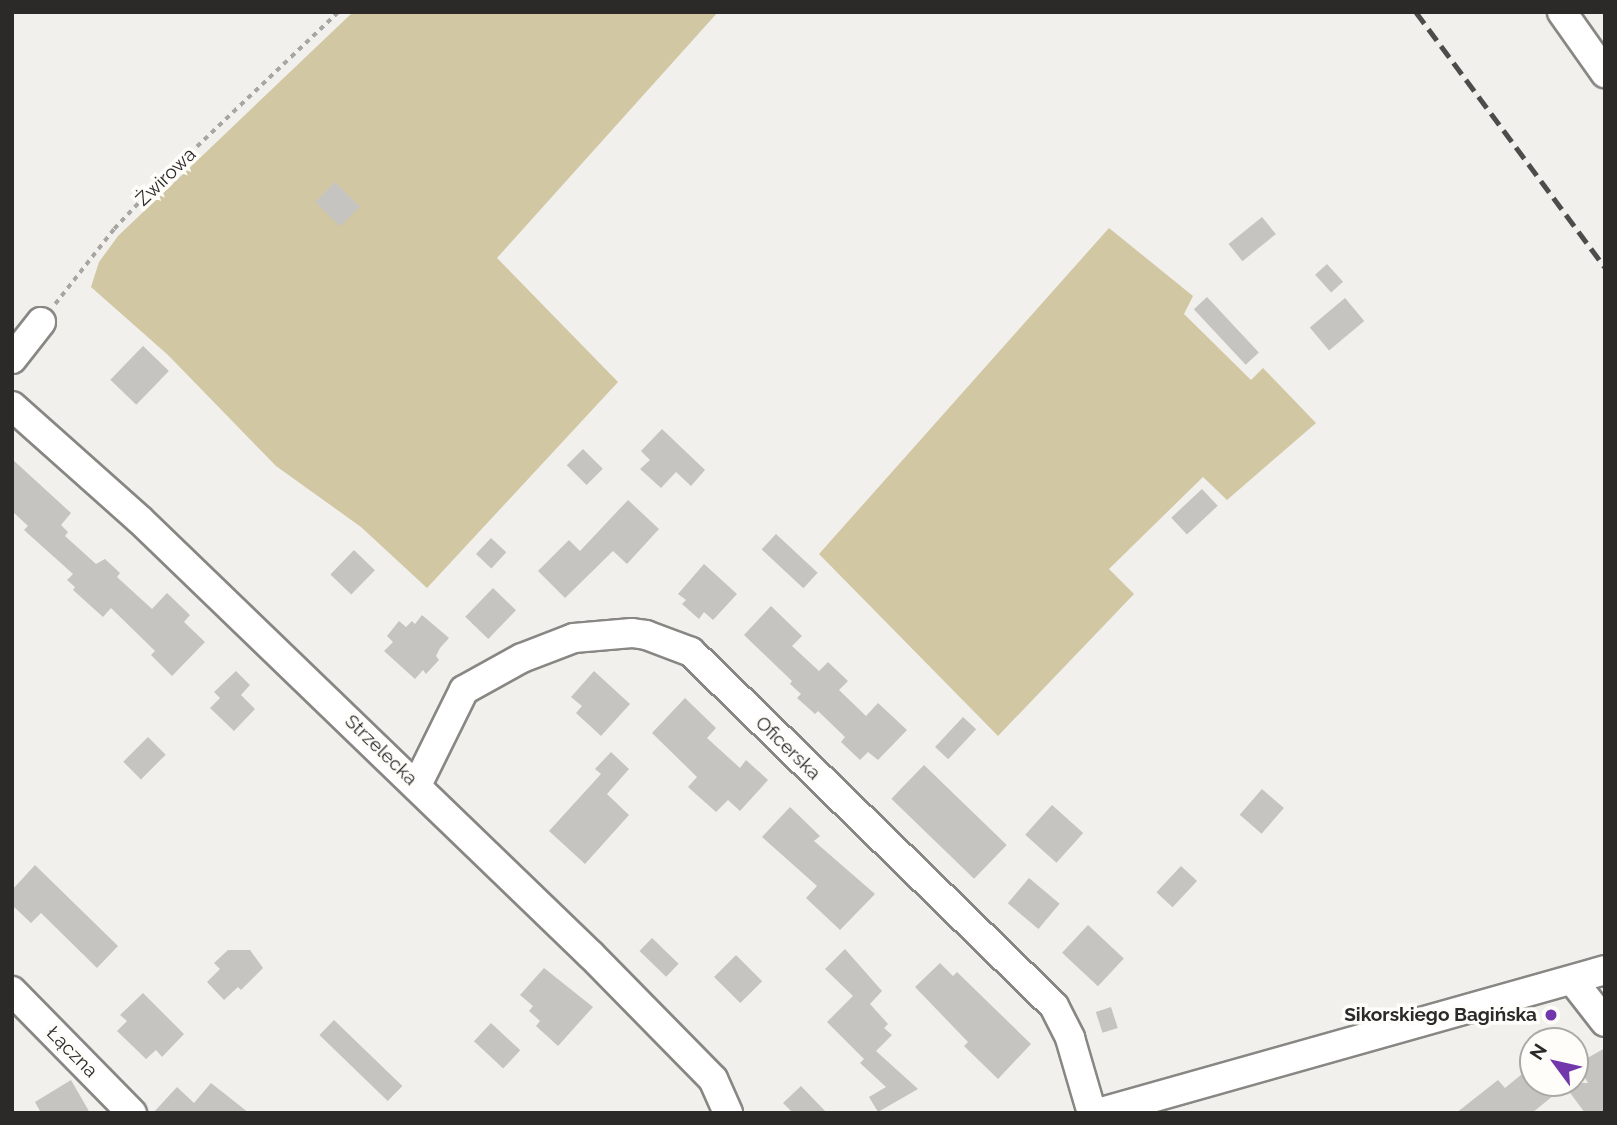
<!DOCTYPE html>
<meta charset="utf-8">
<style>
body{margin:0}
#map{position:relative;width:1617px;height:1125px;overflow:hidden;background:#f1f0ec;font-family:Raleway,sans-serif}
div>[style]{position:absolute}
.green>*{inset:0;background:#d1c7a3}
.building>*{inset:0;background:#c6c4c0;transform-origin:0 0}
.path>*{height:3.5px;margin-top:-1.75px;transform-origin:0;background:repeating-linear-gradient(90deg,#a7a6a3 0 5px,transparent 0 10px)}
.roads{filter:drop-shadow(2px 0 #888783) drop-shadow(-2px 0 #888783) drop-shadow(0 2px #888783) drop-shadow(0 -2px #888783)}
.minor>*{height:28px;margin:-14px;padding:0 14px;transform-origin:14px;border-radius:14px;background:#fff}
.rail>*{height:5px;margin-top:-2.5px;transform-origin:0;background:repeating-linear-gradient(90deg,#4d4c4a 0 14px,transparent 0 21px)}
.dots>*{width:19px;height:19px;translate:-50% -50%;box-sizing:border-box;border:4px solid #fffdf9;border-radius:50%}
span{translate:-50% -50%;white-space:nowrap;text-align:center;line-height:1.15;-webkit-text-stroke:7px #fffdf9;paint-order:stroke}
.street-label{font-size:19px;color:#2b2a29}
.poi-label{font-size:19px;color:#2b2a29;font-weight:700}
.right{translate:-100% -50%;text-align:right}
.frame{position:absolute;inset:0;border:14px solid #2b2a29;pointer-events:none}
.north{position:absolute;left:1519px;top:1027px;width:70px;height:70px;box-sizing:border-box;background:#fffdf9;border:2px solid #aaa9a6;border-radius:50%;rotate:303deg;font-size:19px;font-weight:700;line-height:28px;text-align:center;color:#2b2a29}
.north::after{content:'';display:block;margin:auto;width:24px;height:32px;background:#7337ac;clip-path:polygon(50% 0,100% 100%,50% 72%,0 100%)}
</style>
<div id="map">
<div class="green">
<i style="clip-path:polygon(353px 12px,718px 12px,497px 258px,618px 382px,427px 588px,361px 527px,276px 466px,168px 355px,91px 287px,99px 262px,118px 236px)"></i>
<i style="clip-path:polygon(1109px 228px,1193px 296px,1184px 314px,1251px 380px,1263px 368px,1316px 423px,1227px 500px,1203px 477px,1109px 569px,1134px 594px,998px 736px,819px 554px)"></i>
</div>
<div class="building">
<i style="left:335px;top:182px;width:35px;height:28px;rotate:45deg"></i>
<i style="left:1262px;top:217px;width:22px;height:43px;rotate:51deg"></i>
<i style="left:1327px;top:264px;width:24px;height:16px;rotate:48deg"></i>
<i style="left:1207px;top:297px;width:76px;height:18px;rotate:47deg"></i>
<i style="left:1345px;top:298px;width:30px;height:46px;rotate:50deg"></i>
<i style="left:143px;top:346px;width:36px;height:47px;rotate:44deg"></i>
<i style="clip-path:polygon(662px 429px,705px 470px,691px 486px,676px 472px,661px 488px,640px 469px,650px 460px,641px 451px)"></i>
<i style="left:583px;top:449px;width:28px;height:23px;rotate:45deg"></i>
<i style="clip-path:polygon(12px 459px,71px 513px,61px 525px,68px 532px,65px 536px,96px 564px,105px 559px,120px 573px,117px 577px,152px 609px,167px 593px,190px 615px,184px 622px,205px 642px,172px 676px,151px 655px,155px 651px,111px 608px,103px 617px,73px 590px,75px 587px,67px 580px,73px 574px,24px 530px,28px 526px,12px 511px)"></i>
<i style="left:1202px;top:489px;width:23px;height:42px;rotate:47deg"></i>
<i style="clip-path:polygon(628px 500px,659px 529px,627px 564px,613px 551px,565px 598px,538px 571px,569px 540px,580px 551px)"></i>
<i style="left:776px;top:534px;width:57px;height:21px;rotate:43deg"></i>
<i style="left:491px;top:538px;width:21px;height:22px;rotate:43deg"></i>
<i style="left:354px;top:550px;width:29px;height:34px;rotate:44deg"></i>
<i style="clip-path:polygon(704px 564px,737px 594px,713px 620px,704px 612px,699px 619px,682px 604px,686px 600px,678px 594px)"></i>
<i style="left:493px;top:588px;width:32px;height:40px;rotate:44deg"></i>
<i style="clip-path:polygon(771px 606px,802px 636px,792px 646px,819px 671px,828px 662px,848px 681px,839px 690px,866px 716px,878px 703px,907px 730px,878px 760px,868px 752px,860px 760px,841px 742px,845px 737px,818px 711px,815px 714px,797px 698px,801px 694px,790px 684px,792px 681px,744px 635px)"></i>
<i style="clip-path:polygon(422px 615px,449px 638px,440px 648px,436px 656px,439px 660px,426px 674px,423px 670px,415px 679px,384px 651px,393px 642px,387px 636px,399px 621px,406px 627px,412px 621px,415px 624px)"></i>
<i style="clip-path:polygon(236px 671px,250px 685px,241px 695px,255px 709px,234px 731px,210px 708px,220px 698px,214px 692px)"></i>
<i style="clip-path:polygon(594px 671px,630px 704px,601px 736px,576px 713px,582px 706px,571px 697px)"></i>
<i style="clip-path:polygon(685px 698px,716px 728px,707px 738px,740px 768px,746px 760px,768px 780px,740px 811px,728px 800px,716px 812px,688px 787px,697px 777px,652px 733px)"></i>
<i style="left:963px;top:717px;width:18px;height:41px;rotate:43deg"></i>
<i style="left:148px;top:737px;width:25px;height:35px;rotate:45deg"></i>
<i style="clip-path:polygon(611px 752px,629px 769px,607px 794px,629px 815px,585px 864px,549px 831px,601px 774px,595px 769px)"></i>
<i style="left:924px;top:765px;width:115px;height:47px;rotate:44deg"></i>
<i style="left:1262px;top:789px;width:29px;height:34px;rotate:41deg"></i>
<i style="left:1052px;top:805px;width:42px;height:40px;rotate:42deg"></i>
<i style="clip-path:polygon(790px 807px,820px 836px,814px 841px,875px 894px,840px 930px,806px 898px,817px 886px,762px 837px)"></i>
<i style="clip-path:polygon(35px 865px,118px 946px,97px 968px,41px 913px,31px 923px,12px 905px,12px 890px)"></i>
<i style="left:1181px;top:866px;width:22px;height:36px;rotate:43deg"></i>
<i style="left:1029px;top:878px;width:40px;height:33px;rotate:40deg"></i>
<i style="left:1088px;top:925px;width:49px;height:38px;rotate:43deg"></i>
<i style="left:652px;top:938px;width:37px;height:18px;rotate:44deg"></i>
<i style="clip-path:polygon(845px 949px,882px 991px,870px 1004px,888px 1024px,884px 1028px,892px 1035px,876px 1051px,918px 1089px,878px 1112px,869px 1097px,886px 1087px,860px 1063px,864px 1059px,827px 1022px,853px 996px,825px 969px)"></i>
<i style="clip-path:polygon(228px 950px,250px 950px,263px 968px,241px 990px,238px 987px,224px 1000px,207px 982px,220px 969px,214px 963px)"></i>
<i style="left:736px;top:955px;width:37px;height:31px;rotate:45deg"></i>
<i style="clip-path:polygon(940px 963px,953px 976px,957px 972px,1031px 1044px,998px 1079px,964px 1046px,968px 1042px,915px 987px)"></i>
<i style="clip-path:polygon(544px 968px,593px 1007px,558px 1046px,536px 1026px,540px 1021px,529px 1011px,533px 1006px,520px 995px)"></i>
<i style="clip-path:polygon(143px 993px,184px 1034px,162px 1057px,156px 1050px,146px 1059px,117px 1031px,127px 1021px,120px 1015px)"></i>
<i style="left:1111px;top:1007px;width:22px;height:16px;rotate:72deg"></i>
<i style="left:334px;top:1020px;width:95px;height:21px;rotate:44deg"></i>
<i style="left:491px;top:1023px;width:40px;height:25px;rotate:43deg"></i>
<i style="clip-path:polygon(1605px 1048px,1605px 1113px,1585px 1113px,1565px 1086px,1532px 1113px,1456px 1113px,1498px 1080px,1505px 1088px,1533px 1065px,1533px 1083px,1588px 1083px,1577px 1064px)"></i>
<i style="clip-path:polygon(71px 1080px,90px 1113px,41px 1113px,35px 1102px)"></i>
<i style="clip-path:polygon(211px 1083px,249px 1113px,153px 1113px,177px 1087px,194px 1103px)"></i>
<i style="clip-path:polygon(801px 1086px,827px 1113px,793px 1113px,783px 1103px)"></i>
</div>
<div class="path">
<i style="left:55px;top:304px;width:95px;rotate:-51.8deg"></i>
<i style="left:114px;top:229px;width:47px;rotate:-46.7deg"></i>
<i style="left:146px;top:195px;width:265px;rotate:-43.6deg"></i>
</div>
<div class="roads">
<div class="minor">
<i style="left:1562px;top:12px;width:75px;rotate:54.8deg"></i>
<i style="left:12px;top:359px;width:47px;rotate:-51.9deg"></i>
<i style="left:12px;top:406px;width:171px;rotate:41.7deg"></i>
<i style="left:140px;top:520px;width:627px;rotate:43.97deg"></i>
<i style="left:591px;top:955px;width:174px;rotate:45.5deg"></i>
<i style="left:713px;top:1079px;width:37px;rotate:66deg"></i>
<i style="left:417px;top:785px;width:106px;rotate:-63.7deg"></i>
<i style="left:464px;top:690px;width:66px;rotate:-28.9deg"></i>
<i style="left:522px;top:658px;width:56px;rotate:-21deg"></i>
<i style="left:574px;top:638px;width:58px;rotate:-4.9deg"></i>
<i style="left:632px;top:633px;width:14px;rotate:8deg"></i>
<i style="left:646px;top:635px;width:48px;rotate:20.7deg"></i>
<i style="left:691px;top:652px;width:507px;rotate:44.28deg"></i>
<i style="left:1054px;top:1006px;width:36px;rotate:63deg"></i>
<i style="left:1070px;top:1038px;width:78px;rotate:73.7deg"></i>
<i style="left:1573px;top:981px;width:52px;rotate:52deg"></i>
<i style="left:12px;top:991px;width:171px;rotate:45.5deg"></i>
<i style="left:1098px;top:1113px;width:527px;rotate:-15.75deg"></i>
</div>
</div>
<div class="rail">
<i style="left:1416px;top:12px;width:317px;rotate:53.5deg"></i>
</div>
<div class="dots">
<i style="left:1551px;top:1015px;background:#7337ac"></i>
</div>
<div class="street-label">
<span style="left:166px;top:177px;rotate:-44deg">Żwirowa</span>
<span style="left:788px;top:748px;rotate:44deg">Oficerska</span>
<span style="left:381px;top:750px;rotate:44deg">Strzelecka</span>
<span style="left:72px;top:1052px;rotate:45deg">Łączna</span>
</div>
<div class="poi-label">
<span class="right" style="left:1537px;top:1015px">Sikorskiego Bagińska</span>
</div>
<div class="frame"></div>
<div class="north">N</div>
</div>
